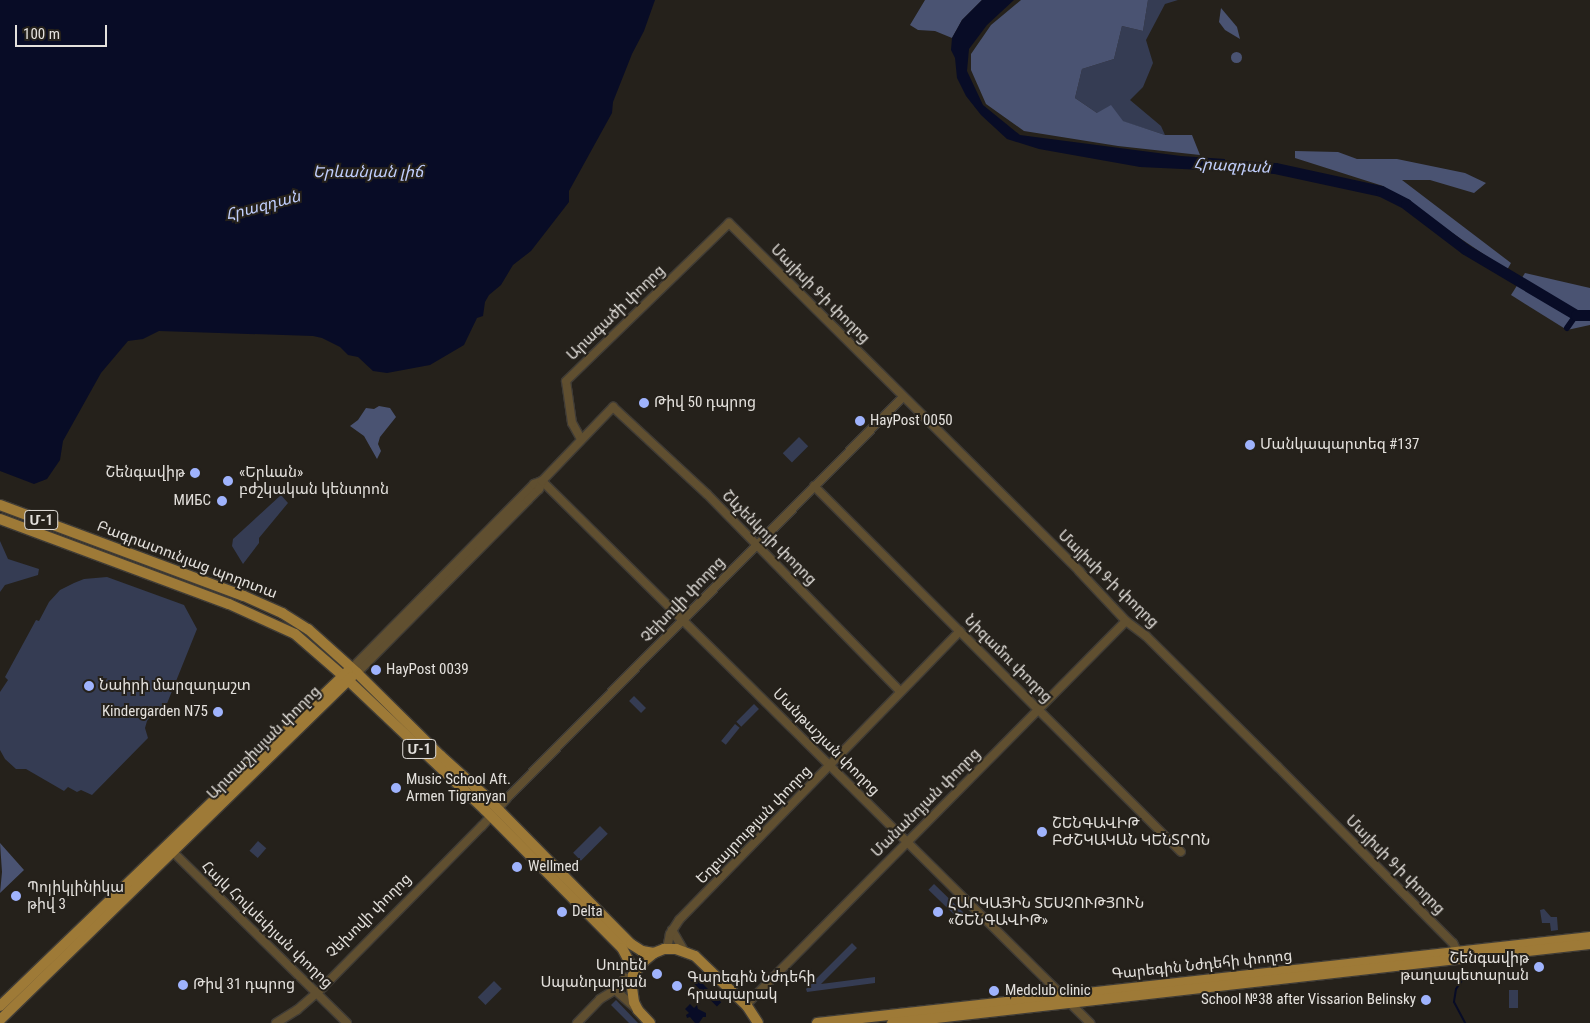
<!DOCTYPE html>
<meta charset="utf-8">
<style>
body{margin:0}
#map{position:relative;width:1590px;height:1023px;overflow:hidden;background:#25211b;font-family:"Roboto Condensed","Noto Sans Armenian",sans-serif}
div>[style]{position:absolute}
.green>*{inset:0;background:#353c53;transform-origin:0 0}
.forest>*{inset:0;background:#4a5372}
.round{border-radius:50%}
.water>*{inset:0;background:#080c26;transform-origin:0 0}
.stream>*{height:2px;margin:-1px;padding:0 1px;transform-origin:1px;border-radius:1px;background:#080c26}
.canal>*{height:6px;margin:-3px;padding:0 3px;transform-origin:3px;border-radius:3px;background:#080c26}
.river>*{height:11px;margin:-5.5px;padding:0 5.5px;transform-origin:5.5px;border-radius:5.5px;background:#080c26}
.roads{filter:drop-shadow(1px 0 #403c36) drop-shadow(-1px 0 #403c36) drop-shadow(0 1px #403c36) drop-shadow(0 -1px #403c36)}
.minor>*{height:8px;margin:-4px;padding:0 4px;transform-origin:4px;border-radius:4px;background:#604f30}
.major>*{height:10px;margin:-5px;padding:0 5px;transform-origin:5px;border-radius:5px;background:#9e7a37}
.dots>*{width:14px;height:14px;translate:-50% -50%;box-sizing:border-box;border:2px solid #25211b;border-radius:50%}
span{translate:-50% -50%;white-space:nowrap;text-align:center;line-height:1.15;-webkit-text-stroke:4px #25211b;paint-order:stroke}
.shield-label span{padding:1px 4px;background:#25211b;border:1px solid;border-radius:4px;-webkit-text-stroke-width:0}
.shield-label{font-size:14px;color:#e4e1dd;font-weight:700}
.street-label{font-size:15px;color:#e4e1dd}
.poi-label{font-size:15px;color:#e4e1dd}
.left{translate:0 -50%;text-align:left}
.right{translate:-100% -50%;text-align:right}
.water-label{font-size:16px;color:#c0cefc;font-style:italic}
.scale{position:absolute;left:15px;top:25px;width:92px;height:22px;box-sizing:border-box;border:2px solid #e4e1dd;border-top:0;padding-left:6px;font-size:15px;line-height:18px;white-space:nowrap;color:#e4e1dd;-webkit-text-stroke:4px #25211b;paint-order:stroke}
</style>
<div id="map">
<div class="green">
<i style="clip-path:polygon(1148px 0,1178px 0,1165px 4px,1146px 40px,1153px 63px,1143px 87px,1130px 100px,1161px 126px,1165px 135px,1097px 113px,1075px 98px,1082px 69px,1114px 59px,1122px 26px,1143px 31px)"></i>
<i style="left:799px;top:437px;width:13px;height:23px;rotate:45deg"></i>
<i style="clip-path:polygon(281px 495px,288px 503px,259px 538px,259px 543px,243px 564px,232px 546px,233px 539px)"></i>
<i style="clip-path:polygon(0 541px,8px 559px,39px 569px,38px 575px,5px 585px,0 592px)"></i>
<i style="clip-path:polygon(107px 577px,184px 605px,197px 629px,164px 711px,152px 714px,147px 721px,145px 728px,148px 738px,92px 795px,81px 790px,77px 792px,68px 787px,64px 791px,26px 769px,16px 769px,5px 759px,0 750px,0 692px,8px 680px,5px 677px,36px 620px,39px 621px,49px 602px,60px 590px,74px 583px,84px 579px)"></i>
<i style="left:634px;top:696px;width:17px;height:7px;rotate:45deg"></i>
<i style="left:754px;top:704px;width:7px;height:25px;rotate:45deg"></i>
<i style="left:735px;top:724px;width:6px;height:22px;rotate:39deg"></i>
<i style="left:600px;top:826px;width:11px;height:38px;rotate:45deg"></i>
<i style="left:258px;top:841px;width:11px;height:13px;rotate:41deg"></i>
<i style="left:934px;top:884px;width:42px;height:8px;rotate:44deg"></i>
<i style="clip-path:polygon(1544px 909px,1551px 917px,1557px 917px,1558px 930px,1551px 931px,1550px 923px,1542px 923px,1540px 910px)"></i>
<i style="clip-path:polygon(852px 943px,857px 948px,821px 984px,875px 977px,875px 983px,807px 992px,806px 989px)"></i>
<i style="left:494px;top:981px;width:11px;height:23px;rotate:45deg"></i>
<i style="left:1509px;top:990px;width:9px;height:18px"></i>
<i style="clip-path:polygon(616px 1000px,638px 1023px,629px 1023px,611px 1005px)"></i>
</div>
<div class="forest">
<i style="clip-path:polygon(925px 0,982px 0,962px 20px,952px 38px,935px 31px,918px 30px,910px 25px)"></i>
<i style="clip-path:polygon(1021px 0,1148px 0,1143px 31px,1122px 26px,1114px 59px,1082px 69px,1075px 98px,1097px 113px,1111px 105px,1123px 121px,1165px 135px,1192px 135px,1200px 155px,1118px 146px,1024px 131px,986px 104px,971px 70px,971px 54px,991px 25px)"></i>
<i style="clip-path:polygon(1221px 8px,1237px 27px,1240px 39px,1225px 30px,1219px 22px)"></i>
<i class="round" style="left:1230.5px;top:51.5px;width:11px;height:11px"></i>
<i style="clip-path:polygon(1295px 151px,1338px 152px,1357px 159px,1397px 159px,1465px 173px,1486px 183px,1474px 193px,1430px 180px,1402px 180px,1511px 263px,1507px 270px,1383px 186px,1295px 158px)"></i>
<i style="clip-path:polygon(1525px 273px,1590px 288px,1590px 325px,1567px 330px,1511px 295px)"></i>
<i style="clip-path:polygon(379px 406px,390px 408px,396px 417px,380px 437px,378px 444px,381px 451px,377px 459px,364px 436px,350px 426px,358px 420px,366px 408px,374px 409px)"></i>
<i style="clip-path:polygon(0 843px,24px 870px,0 893px,2px 872px)"></i>
</div>
<div class="water">
<i style="clip-path:polygon(0 0,655px 0,644px 31px,632px 54px,613px 102px,612px 113px,569px 191px,569px 202px,531px 251px,513px 265px,501px 285px,489px 295px,485px 302px,483px 316px,477px 318px,464px 345px,430px 365px,387px 373px,373px 371px,358px 357px,348px 355px,340px 347px,322px 338px,313px 336px,159px 331px,143px 339px,128px 341px,101px 373px,63px 441px,60px 460px,47px 479px,34px 484px,0 471px)"></i>
<i style="clip-path:polygon(982px 0,1014px 0,987px 25px,969px 49px,967px 71px,983px 105px,1020px 135px,1181px 156px,1225px 159px,1224px 171px,1140px 167px,1039px 149px,1007px 139px,981px 115px,966px 96px,957px 78px,955px 58px,951px 50px,952px 38px,962px 20px)"></i>
<i style="left:695px;top:976px;width:37px;height:6px;rotate:45deg"></i>
<i style="clip-path:polygon(690px 1004px,694px 1008px,697px 1005px,698px 1009px,706px 1013px,706px 1017px,703px 1017px,699px 1023px,695px 1023px,690px 1017px,687px 1018px,686px 1015px,689px 1013px,685px 1009px)"></i>
</div>
<div class="stream">
<i style="left:1463px;top:979px;width:12px;rotate:125deg"></i>
<i style="left:1456px;top:989px;width:13px;rotate:99deg"></i>
<i style="left:1454px;top:1002px;width:24px;rotate:62deg"></i>
</div>
<div class="canal">
<i style="left:1567px;top:328px;width:16px;rotate:-55deg"></i>
</div>
<div class="river">
<i style="left:1211px;top:165px;width:64px;rotate:2.7deg"></i>
<i style="left:1275px;top:168px;width:108px;rotate:12.2deg"></i>
<i style="left:1381px;top:191px;width:28px;rotate:27deg"></i>
<i style="left:1406px;top:204px;width:74px;rotate:37.3deg"></i>
<i style="left:1465px;top:249px;width:129px;rotate:30.7deg"></i>
<i style="left:1576px;top:315px;width:14px"></i>
</div>
<div class="roads">
<div class="minor">
<i style="left:581px;top:439px;width:18px;rotate:-119deg"></i>
<i style="left:572px;top:423px;width:42px;rotate:-98.1deg"></i>
<i style="left:566px;top:381px;width:227px;rotate:-44.1deg"></i>
<i style="left:729px;top:223px;width:494px;rotate:44.8deg"></i>
<i style="left:1079px;top:571px;width:69px;rotate:46.8deg"></i>
<i style="left:1126px;top:621px;width:25px;rotate:37deg"></i>
<i style="left:1146px;top:636px;width:185px;rotate:44.8deg"></i>
<i style="left:1277px;top:766px;width:250px;rotate:45.2deg"></i>
<i style="left:1453px;top:943px;width:16px;rotate:63deg"></i>
<i style="left:542px;top:481px;width:771px;rotate:44.68deg"></i>
<i style="left:814px;top:486px;width:518px;rotate:44.92deg"></i>
<i style="left:352px;top:668px;width:259px;rotate:-45.3deg"></i>
<i style="left:534px;top:484px;width:9px;rotate:-21deg"></i>
<i style="left:357px;top:673px;width:243px;rotate:-45.3deg"></i>
<i style="left:528px;top:500px;width:16px;rotate:-45deg"></i>
<i style="left:539px;top:489px;width:9px;rotate:-69deg"></i>
<i style="left:542px;top:481px;width:103px;rotate:-46.2deg"></i>
<i style="left:613px;top:407px;width:128px;rotate:42.8deg"></i>
<i style="left:707px;top:494px;width:276px;rotate:45.6deg"></i>
<i style="left:170px;top:849px;width:248px;rotate:44.5deg"></i>
<i style="left:672px;top:930px;width:24px;rotate:60deg"></i>
<i style="left:667px;top:949px;width:15px;rotate:-79deg"></i>
<i style="left:670px;top:934px;width:17px;rotate:-57deg"></i>
<i style="left:679px;top:920px;width:403px;rotate:-45.8deg"></i>
<i style="left:615px;top:990px;width:28px;rotate:41deg"></i>
<i style="left:746px;top:1005px;width:540px;rotate:-45.3deg"></i>
<i style="left:276px;top:1023px;width:25px;rotate:-32deg"></i>
<i style="left:297px;top:1010px;width:35px;rotate:-41deg"></i>
<i style="left:323px;top:987px;width:226px;rotate:-45.4deg"></i>
<i style="left:482px;top:826px;width:36px;rotate:-48deg"></i>
<i style="left:506px;top:799px;width:565px;rotate:-45.36deg"></i>
<i style="left:577px;top:1023px;width:33px;rotate:-46deg"></i>
<i style="left:600px;top:999px;width:17px;rotate:-31deg"></i>
<i style="left:615px;top:990px;width:16px;rotate:-50deg"></i>
<i style="left:625px;top:978px;width:8px"></i>
</div>
<div class="major">
<i style="left:0;top:505px;width:260px;rotate:20.5deg"></i>
<i style="left:244px;top:596px;width:42px;rotate:24.1deg"></i>
<i style="left:282px;top:613px;width:31px;rotate:32deg"></i>
<i style="left:308px;top:629px;width:66px;rotate:41.9deg"></i>
<i style="left:357px;top:673px;width:118px;rotate:44.7deg"></i>
<i style="left:441px;top:756px;width:57px;rotate:42.1deg"></i>
<i style="left:483px;top:794px;width:211px;rotate:45.4deg"></i>
<i style="left:631px;top:944px;width:13px;rotate:32deg"></i>
<i style="left:642px;top:951px;width:12px;rotate:9deg"></i>
<i style="left:0;top:519px;width:244px;rotate:20.4deg"></i>
<i style="left:229px;top:604px;width:72px;rotate:24.4deg"></i>
<i style="left:295px;top:634px;width:72px;rotate:41deg"></i>
<i style="left:349px;top:681px;width:187px;rotate:43.5deg"></i>
<i style="left:485px;top:810px;width:194px;rotate:45.2deg"></i>
<i style="left:622px;top:948px;width:27px;rotate:62deg"></i>
<i style="left:0;top:1006px;width:482px;rotate:-43.9deg"></i>
<i style="left:0;top:1020px;width:491px;rotate:-44.3deg"></i>
<i style="left:650px;top:1023px;width:18px;rotate:-133deg"></i>
<i style="left:638px;top:1010px;width:9px;rotate:-117deg"></i>
<i style="left:634px;top:1002px;width:15px;rotate:-98deg"></i>
<i style="left:632px;top:987px;width:12px;rotate:-85deg"></i>
<i style="left:633px;top:975px;width:16px;rotate:-52deg"></i>
<i style="left:643px;top:962px;width:14px;rotate:-39deg"></i>
<i style="left:654px;top:953px;width:11px;rotate:-22deg"></i>
<i style="left:664px;top:949px;width:12px"></i>
<i style="left:676px;top:949px;width:20px;rotate:20deg"></i>
<i style="left:695px;top:956px;width:72px;rotate:43.9deg"></i>
<i style="left:747px;top:1006px;width:20px;rotate:57deg"></i>
<i style="left:817px;top:1023px;width:778px;rotate:-6.35deg"></i>
<i style="left:892px;top:1023px;width:702px;rotate:-6.46deg"></i>
</div>
</div>
<div class="dots">
<i style="left:644px;top:403px;background:#9fb3fd"></i>
<i style="left:860px;top:421px;background:#9fb3fd"></i>
<i style="left:1250px;top:445px;background:#9fb3fd"></i>
<i style="left:195px;top:473px;background:#9fb3fd"></i>
<i style="left:228px;top:481px;background:#9fb3fd"></i>
<i style="left:222px;top:501px;background:#9fb3fd"></i>
<i style="left:376px;top:670px;background:#9fb3fd"></i>
<i style="left:89px;top:686px;background:#9fb3fd"></i>
<i style="left:218px;top:712px;background:#9fb3fd"></i>
<i style="left:396px;top:788px;background:#9fb3fd"></i>
<i style="left:1042px;top:832px;background:#9fb3fd"></i>
<i style="left:517px;top:867px;background:#9fb3fd"></i>
<i style="left:16px;top:896px;background:#9fb3fd"></i>
<i style="left:562px;top:912px;background:#9fb3fd"></i>
<i style="left:938px;top:912px;background:#9fb3fd"></i>
<i style="left:1539px;top:967px;background:#9fb3fd"></i>
<i style="left:657px;top:974px;background:#9fb3fd"></i>
<i style="left:183px;top:985px;background:#9fb3fd"></i>
<i style="left:677px;top:986px;background:#9fb3fd"></i>
<i style="left:994px;top:991px;background:#9fb3fd"></i>
<i style="left:1426px;top:1000px;background:#9fb3fd"></i>
</div>
<div class="shield-label">
<span style="left:41px;top:520px">Մ-1</span>
<span style="left:419px;top:749px">Մ-1</span>
</div>
<div class="street-label">
<span style="left:820px;top:294px;rotate:45deg">Մայիսի 9-ի փողոց</span>
<span style="left:616px;top:313px;rotate:-44deg">Արագածի փողոց</span>
<span style="left:769px;top:538px;rotate:45deg">Շևչենկոյի փողոց</span>
<span style="left:187px;top:560px;rotate:21deg">Բագրատունյաց պողոտա</span>
<span style="left:1108px;top:579px;rotate:44deg">Մայիսի 9-ի փողոց</span>
<span style="left:683px;top:600px;rotate:-46deg">Չեխովի փողոց</span>
<span style="left:1008px;top:659px;rotate:45deg">Նիզամու փողոց</span>
<span style="left:826px;top:742px;rotate:45deg">Մանթաշյան փողոց</span>
<span style="left:264px;top:743px;rotate:-45deg">Արտաշիսյան փողոց</span>
<span style="left:926px;top:803px;rotate:-45deg">Մանանդյան փողոց</span>
<span style="left:754px;top:825px;rotate:-46deg">Եղբայրության փողոց</span>
<span style="left:1395px;top:865px;rotate:45deg">Մայիսի 9-ի փողոց</span>
<span style="left:369px;top:916px;rotate:-45deg">Չեխովի փողոց</span>
<span style="left:267px;top:925px;rotate:44deg">Հայկ Հովսեփյան փողոց</span>
<span style="left:1202px;top:965px;rotate:-6deg">Գարեգին Նժդեհի փողոց</span>
</div>
<div class="poi-label">
<span class="left" style="left:654px;top:403px">Թիվ 50 դպրոց</span>
<span class="left" style="left:870px;top:421px">HayPost 0050</span>
<span class="left" style="left:1260px;top:445px">Մանկապարտեզ #137</span>
<span class="left" style="left:239px;top:481px">«Երևան»<br>բժշկական կենտրոն</span>
<span class="right" style="left:185px;top:473px">Շենգավիթ</span>
<span class="right" style="left:211px;top:501px">МИБС</span>
<span class="left" style="left:386px;top:670px">HayPost 0039</span>
<span class="left" style="left:99px;top:686px">Նաիրի մարզադաշտ</span>
<span class="right" style="left:208px;top:712px">Kindergarden N75</span>
<span class="left" style="left:406px;top:788px">Music School Aft.<br>Armen Tigranyan</span>
<span class="left" style="left:1052px;top:832px">ՇԵՆԳԱՎԻԹ<br>ԲԺՇԿԱԿԱՆ ԿԵՆՏՐՈՆ</span>
<span class="left" style="left:528px;top:867px">Wellmed</span>
<span class="left" style="left:27px;top:896px">Պոլիկլինիկա<br>թիվ 3</span>
<span class="left" style="left:948px;top:912px">ՀԱՐԿԱՅԻՆ ՏԵՍՉՈՒԹՅՈՒՆ<br>«ՇԵՆԳԱՎԻԹ»</span>
<span class="left" style="left:572px;top:912px">Delta</span>
<span class="right" style="left:1529px;top:967px">Շենգավիթ<br>թաղապետարան</span>
<span class="right" style="left:647px;top:974px">Սուրեն<br>Սպանդարյան</span>
<span class="left" style="left:687px;top:986px">Գարեգին Նժդեհի<br>հրապարակ</span>
<span class="left" style="left:193px;top:985px">Թիվ 31 դպրոց</span>
<span class="left" style="left:1005px;top:991px">Medclub clinic</span>
<span class="right" style="left:1416px;top:1000px">School №38 after Vissarion Belinsky</span>
</div>
<div class="water-label">
<span style="left:1232px;top:166px;rotate:3deg">Հրազդան</span>
<span style="left:368px;top:172px">Երևանյան լիճ</span>
<span style="left:263px;top:206px;rotate:-15deg">Հրազդան</span>
</div>
<div class="scale">100 m</div>
</div>
